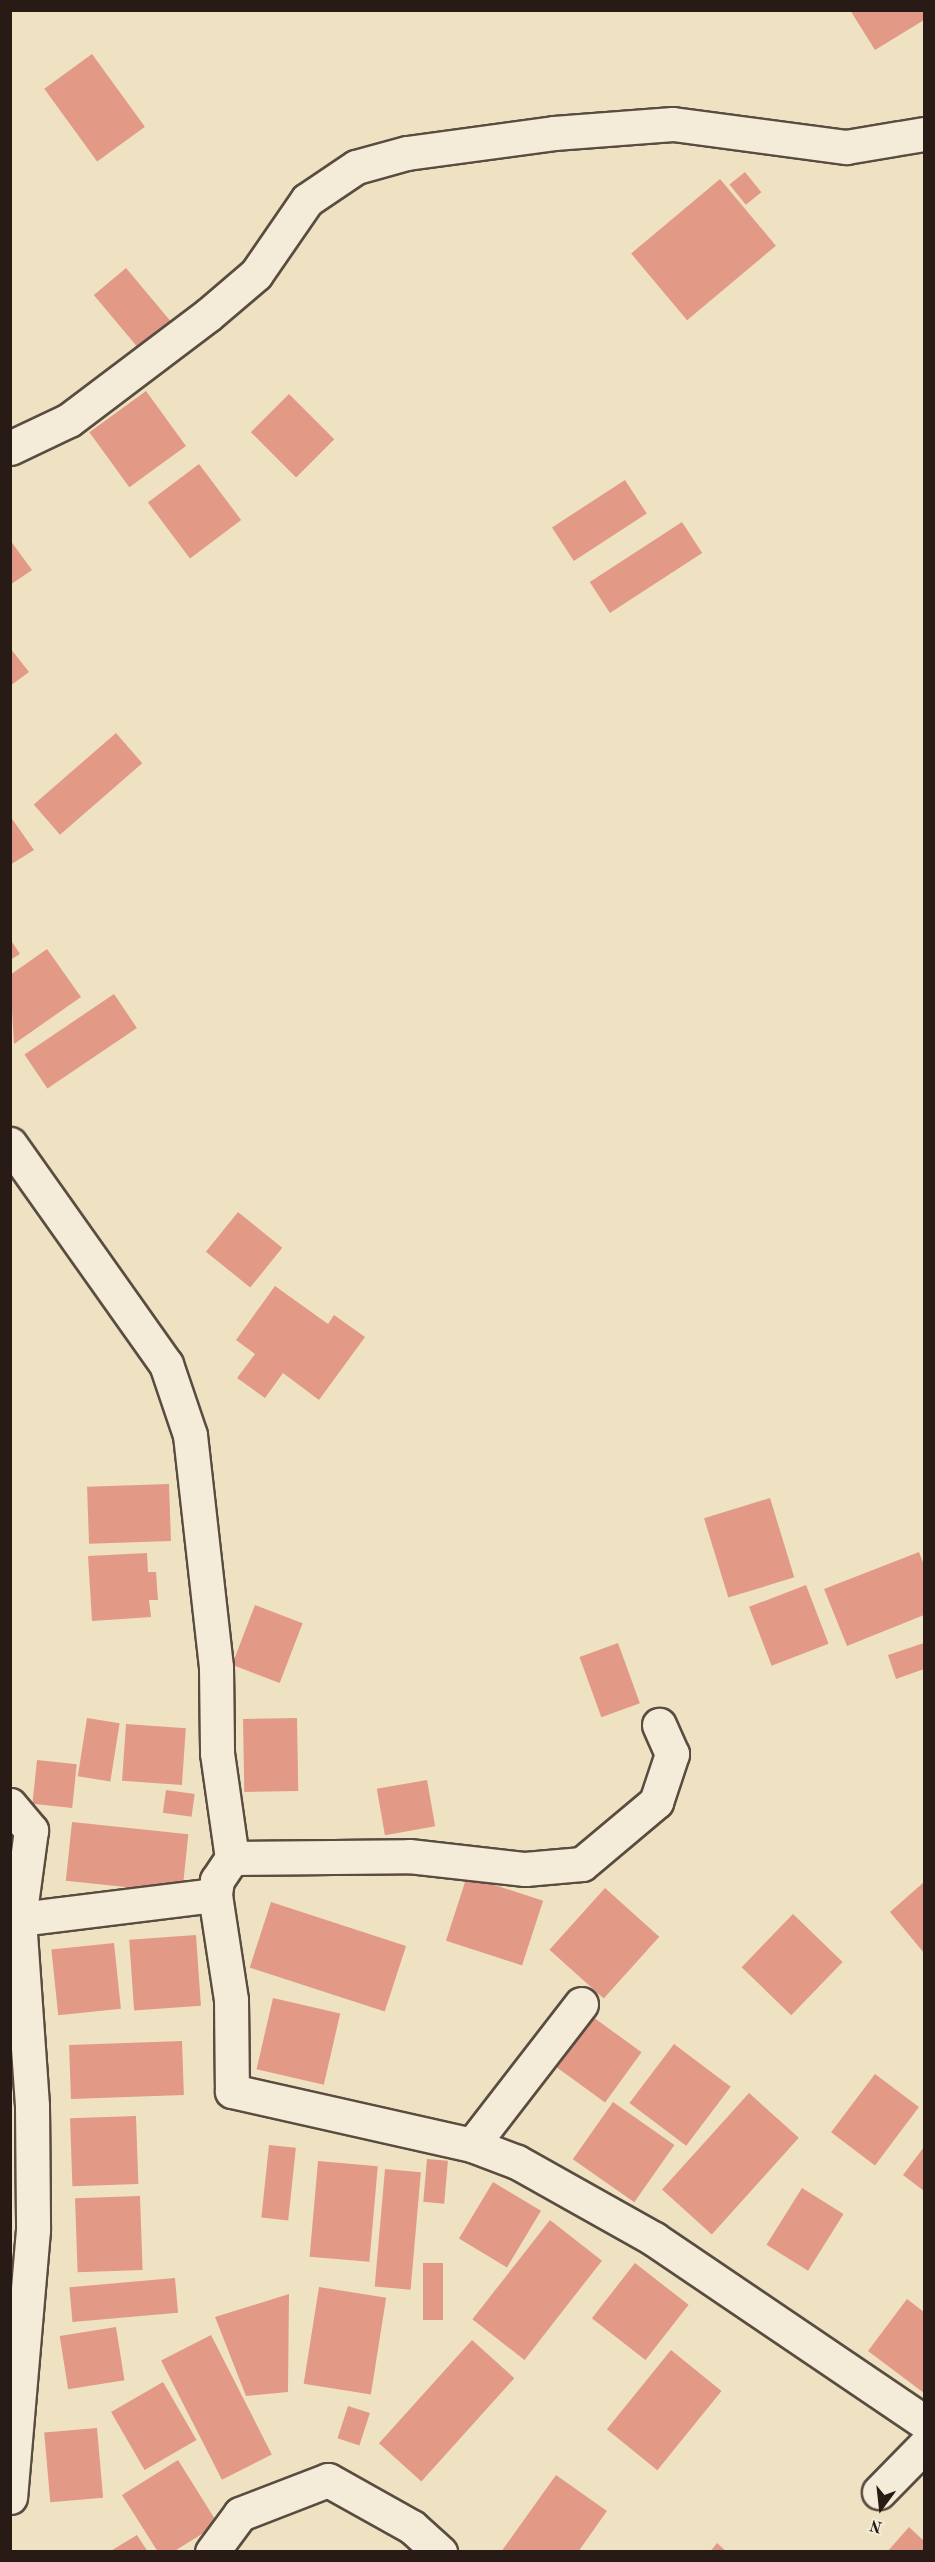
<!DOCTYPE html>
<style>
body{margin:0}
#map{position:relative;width:935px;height:2562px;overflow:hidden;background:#eee2c3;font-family:"Old Standard TT",serif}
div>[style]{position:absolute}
.building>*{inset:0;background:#e29a87;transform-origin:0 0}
.roads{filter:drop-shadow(2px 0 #5a4c40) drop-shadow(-2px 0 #5a4c40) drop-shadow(0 2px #5a4c40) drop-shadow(0 -2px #5a4c40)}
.minor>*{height:33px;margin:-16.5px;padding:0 16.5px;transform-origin:16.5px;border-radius:16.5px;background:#f4ecd8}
span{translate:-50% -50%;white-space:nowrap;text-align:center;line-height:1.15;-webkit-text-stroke:4.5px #f4ecd8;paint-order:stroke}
.frame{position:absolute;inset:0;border:12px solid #281a14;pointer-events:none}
.north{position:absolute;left:851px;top:2478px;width:60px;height:60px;-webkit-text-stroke:4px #f4ecd8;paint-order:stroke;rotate:195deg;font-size:16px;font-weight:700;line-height:24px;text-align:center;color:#281a14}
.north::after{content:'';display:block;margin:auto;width:21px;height:27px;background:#281a14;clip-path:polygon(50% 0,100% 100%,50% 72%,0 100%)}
</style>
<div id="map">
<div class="building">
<i style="clip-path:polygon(850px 10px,924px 10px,924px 20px,875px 50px)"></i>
<i style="left:92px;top:54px;width:90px;height:59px;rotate:54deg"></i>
<i style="left:745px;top:172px;width:26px;height:20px;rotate:51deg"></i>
<i style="left:720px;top:179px;width:87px;height:116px;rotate:50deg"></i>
<i style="left:126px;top:268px;width:72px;height:42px;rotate:50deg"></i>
<i style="left:146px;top:391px;width:68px;height:70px;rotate:54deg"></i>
<i style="left:289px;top:394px;width:64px;height:54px;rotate:45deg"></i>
<i style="left:199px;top:464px;width:70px;height:64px;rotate:53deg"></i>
<i style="left:625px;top:480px;width:40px;height:87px;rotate:57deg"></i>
<i style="left:682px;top:522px;width:37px;height:110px;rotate:57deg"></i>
<i style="clip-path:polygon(10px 540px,32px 570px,10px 585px)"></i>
<i style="clip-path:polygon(10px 648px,29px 672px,10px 686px)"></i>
<i style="left:116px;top:733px;width:40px;height:109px;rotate:49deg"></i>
<i style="clip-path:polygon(10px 816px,34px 850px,10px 865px)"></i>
<i style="clip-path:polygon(10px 939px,20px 954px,10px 960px)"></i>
<i style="clip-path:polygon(47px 949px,81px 997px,14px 1044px,10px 975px)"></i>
<i style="left:114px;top:994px;width:41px;height:108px;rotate:56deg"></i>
<i style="left:238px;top:1212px;width:57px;height:51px;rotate:39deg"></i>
<i style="clip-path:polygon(275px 1286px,328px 1324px,334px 1315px,365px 1337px,319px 1400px,283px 1373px,265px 1398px,237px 1378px,255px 1354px,236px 1340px)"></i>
<i style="left:169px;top:1484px;width:57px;height:82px;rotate:88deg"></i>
<i style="left:770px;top:1498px;width:83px;height:69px;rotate:73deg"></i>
<i style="clip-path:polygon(919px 1552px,924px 1565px,924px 1615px,847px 1646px,824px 1589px)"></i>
<i style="clip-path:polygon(147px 1553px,148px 1572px,156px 1572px,158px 1600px,149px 1600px,151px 1617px,92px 1621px,88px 1556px)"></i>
<i style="left:806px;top:1585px;width:63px;height:61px;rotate:69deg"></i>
<i style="left:255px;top:1605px;width:51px;height:64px;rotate:21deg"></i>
<i style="left:618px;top:1643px;width:64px;height:41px;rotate:70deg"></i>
<i style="clip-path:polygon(924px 1643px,924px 1669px,896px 1679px,888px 1655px)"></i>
<i style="left:87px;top:1718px;width:33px;height:59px;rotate:9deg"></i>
<i style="left:297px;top:1718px;width:73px;height:54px;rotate:89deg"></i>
<i style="left:126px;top:1724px;width:60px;height:57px;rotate:4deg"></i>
<i style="left:37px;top:1760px;width:40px;height:44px;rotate:6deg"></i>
<i style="left:427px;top:1780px;width:47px;height:51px;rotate:80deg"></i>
<i style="left:166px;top:1790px;width:29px;height:23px;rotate:8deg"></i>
<i style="left:72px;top:1822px;width:117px;height:59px;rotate:6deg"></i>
<i style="left:467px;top:1876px;width:80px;height:68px;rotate:18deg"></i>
<i style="clip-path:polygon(924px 1882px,924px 1953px,890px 1912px)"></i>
<i style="left:605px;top:1888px;width:73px;height:83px;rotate:42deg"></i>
<i style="left:271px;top:1902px;width:142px;height:69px;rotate:18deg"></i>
<i style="left:793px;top:1914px;width:69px;height:74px;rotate:44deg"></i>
<i style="left:196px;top:1935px;width:71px;height:67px;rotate:86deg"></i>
<i style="left:114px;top:1943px;width:66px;height:63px;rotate:84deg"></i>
<i style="left:273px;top:1998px;width:69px;height:73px;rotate:13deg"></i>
<i style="left:593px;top:2017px;width:60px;height:62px;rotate:36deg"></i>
<i style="left:182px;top:2041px;width:54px;height:113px;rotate:88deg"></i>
<i style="left:674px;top:2044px;width:71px;height:74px;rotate:37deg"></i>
<i style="left:875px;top:2074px;width:55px;height:73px;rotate:37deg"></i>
<i style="left:749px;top:2093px;width:67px;height:130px;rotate:42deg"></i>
<i style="left:613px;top:2102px;width:75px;height:70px;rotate:35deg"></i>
<i style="left:136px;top:2116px;width:68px;height:66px;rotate:88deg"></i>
<i style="left:269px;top:2145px;width:27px;height:73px;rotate:6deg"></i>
<i style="clip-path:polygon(924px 2147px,924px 2191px,903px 2175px)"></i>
<i style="left:427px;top:2159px;width:21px;height:43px;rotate:5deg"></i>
<i style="left:318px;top:2161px;width:60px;height:96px;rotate:5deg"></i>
<i style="left:385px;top:2169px;width:36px;height:118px;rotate:5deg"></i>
<i style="left:493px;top:2182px;width:56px;height:66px;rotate:31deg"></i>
<i style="left:802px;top:2188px;width:49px;height:67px;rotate:32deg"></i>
<i style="left:140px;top:2196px;width:74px;height:65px;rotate:88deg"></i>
<i style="left:550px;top:2220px;width:66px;height:126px;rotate:38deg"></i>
<i style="left:423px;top:2263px;width:20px;height:57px"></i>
<i style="left:635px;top:2263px;width:68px;height:70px;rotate:38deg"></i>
<i style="left:175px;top:2278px;width:35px;height:106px;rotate:85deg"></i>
<i style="left:319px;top:2287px;width:68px;height:98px;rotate:9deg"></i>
<i style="clip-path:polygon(289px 2294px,288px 2392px,246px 2396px,215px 2317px)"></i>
<i style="clip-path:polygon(907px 2299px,924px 2312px,924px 2393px,868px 2351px)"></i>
<i style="left:116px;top:2327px;width:54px;height:57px;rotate:81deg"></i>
<i style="left:211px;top:2335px;width:134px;height:56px;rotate:63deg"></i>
<i style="left:472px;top:2340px;width:57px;height:139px;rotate:42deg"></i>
<i style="left:671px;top:2350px;width:65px;height:102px;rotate:39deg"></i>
<i style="left:163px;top:2382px;width:67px;height:60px;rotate:60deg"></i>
<i style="left:348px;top:2406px;width:23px;height:34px;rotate:18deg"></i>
<i style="left:97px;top:2428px;width:70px;height:53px;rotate:85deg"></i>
<i style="clip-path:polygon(178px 2460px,218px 2524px,173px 2552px,158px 2552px,122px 2495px)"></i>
<i style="clip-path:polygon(556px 2475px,607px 2511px,578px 2552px,501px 2552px)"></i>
<i style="clip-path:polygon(909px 2527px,924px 2541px,924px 2552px,887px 2552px)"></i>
<i style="clip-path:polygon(137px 2535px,148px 2552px,109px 2552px)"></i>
<i style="clip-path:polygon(717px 2543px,727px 2552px,710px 2552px)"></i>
</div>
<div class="roads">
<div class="minor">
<i style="left:10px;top:448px;width:65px;rotate:-25.4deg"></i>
<i style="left:69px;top:420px;width:174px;rotate:-37.1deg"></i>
<i style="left:208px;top:315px;width:63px;rotate:-40.5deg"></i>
<i style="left:256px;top:274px;width:90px;rotate:-55.4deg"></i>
<i style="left:307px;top:200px;width:59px;rotate:-34deg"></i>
<i style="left:356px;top:167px;width:53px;rotate:-15.4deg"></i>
<i style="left:407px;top:153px;width:148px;rotate:-7.7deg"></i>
<i style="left:554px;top:133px;width:119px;rotate:-4.3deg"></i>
<i style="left:673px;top:124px;width:175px;rotate:7.6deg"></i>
<i style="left:846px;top:147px;width:79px;rotate:-9.5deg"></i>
<i style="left:10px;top:1144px;width:270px;rotate:54.7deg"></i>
<i style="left:166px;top:1364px;width:75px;rotate:71.3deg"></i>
<i style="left:190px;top:1435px;width:233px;rotate:83.6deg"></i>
<i style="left:216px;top:1667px;width:86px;rotate:89.3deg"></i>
<i style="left:217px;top:1753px;width:106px;rotate:81.9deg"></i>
<i style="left:232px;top:1858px;width:27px;rotate:124deg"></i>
<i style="left:217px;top:1880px;width:15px;rotate:98deg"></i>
<i style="left:215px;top:1895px;width:197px;rotate:173deg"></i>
<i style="left:10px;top:1805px;width:33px;rotate:50deg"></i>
<i style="left:31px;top:1830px;width:90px;rotate:97.7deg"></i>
<i style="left:19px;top:1919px;width:187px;rotate:86deg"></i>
<i style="left:32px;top:2106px;width:124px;rotate:89.5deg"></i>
<i style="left:33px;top:2230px;width:268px;rotate:94.9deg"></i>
<i style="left:232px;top:1858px;width:177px;rotate:-0.6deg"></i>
<i style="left:409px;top:1856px;width:117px;rotate:6.4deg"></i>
<i style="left:525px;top:1869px;width:57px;rotate:-5deg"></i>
<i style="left:582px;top:1864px;width:97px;rotate:-40deg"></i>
<i style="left:656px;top:1802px;width:51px;rotate:-71.6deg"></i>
<i style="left:672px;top:1754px;width:32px;rotate:-114deg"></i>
<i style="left:215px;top:1895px;width:106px;rotate:81.3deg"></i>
<i style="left:231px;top:2000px;width:91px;rotate:89.4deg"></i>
<i style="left:232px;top:2091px;width:246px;rotate:12.7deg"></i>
<i style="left:581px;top:2004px;width:178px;rotate:127.7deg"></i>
<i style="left:472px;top:2145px;width:48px;rotate:20.7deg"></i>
<i style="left:517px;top:2162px;width:157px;rotate:29.3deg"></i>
<i style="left:654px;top:2239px;width:326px;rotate:34.1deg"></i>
<i style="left:879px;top:2492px;width:64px;rotate:-45.6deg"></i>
<i style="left:212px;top:2552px;width:47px;rotate:-53.6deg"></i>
<i style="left:240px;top:2514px;width:94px;rotate:-21.1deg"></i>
<i style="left:328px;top:2480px;width:96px;rotate:29.2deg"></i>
<i style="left:412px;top:2527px;width:38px;rotate:42deg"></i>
</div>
</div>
<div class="frame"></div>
<div class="north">N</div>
</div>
